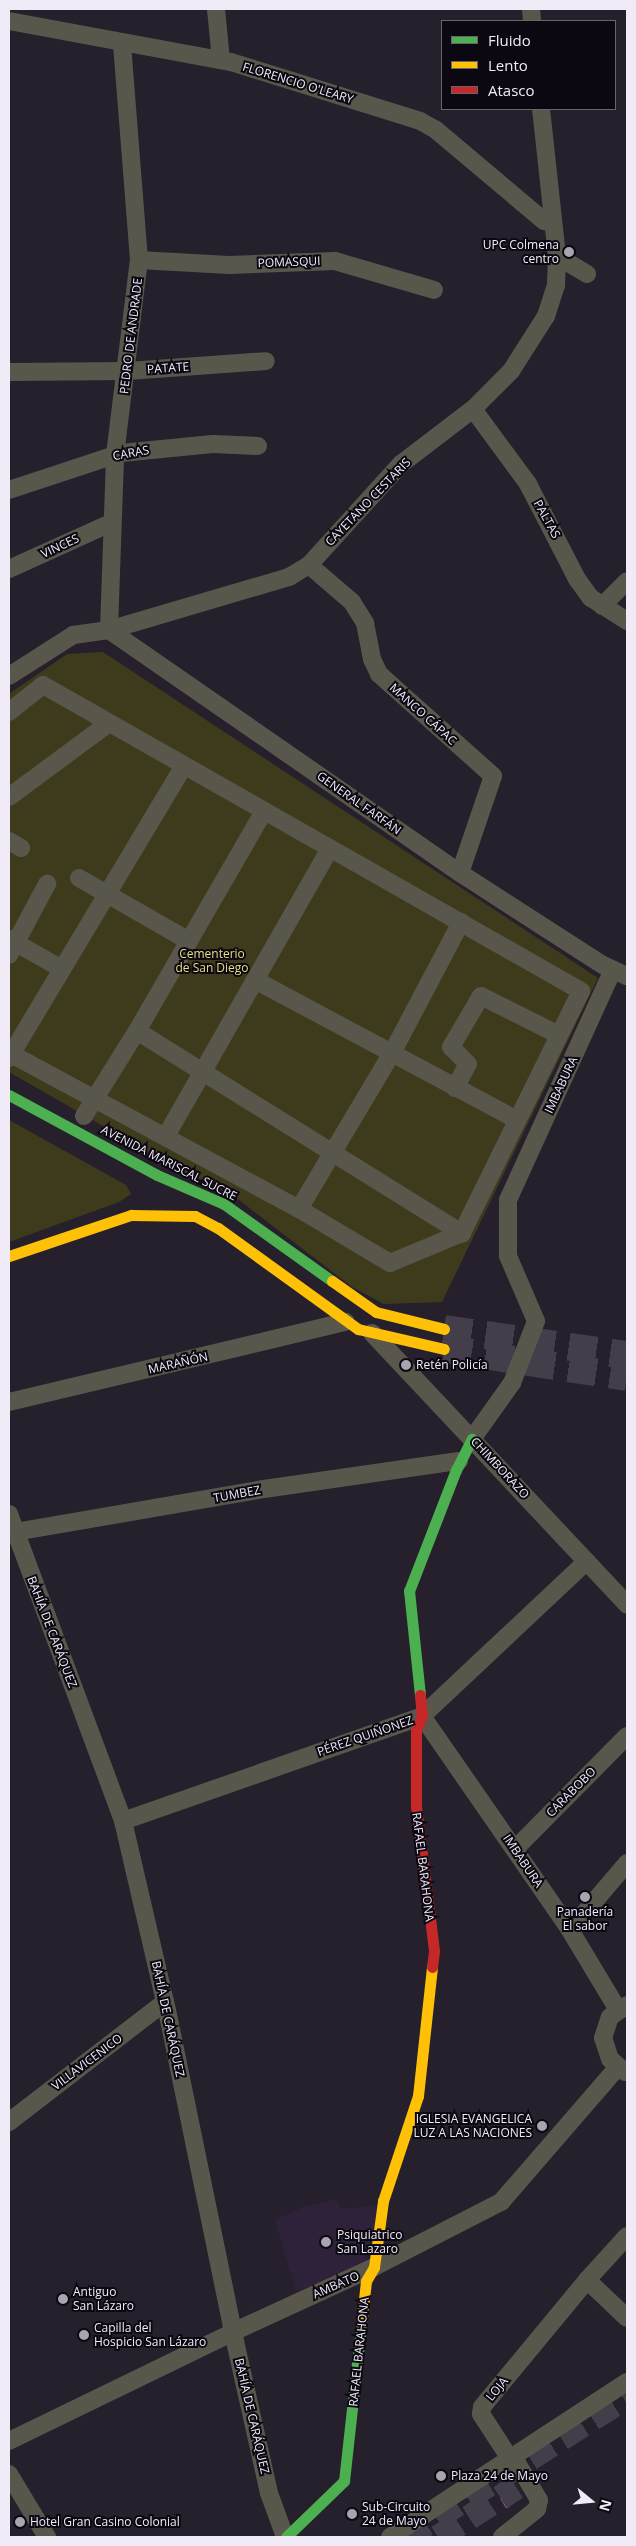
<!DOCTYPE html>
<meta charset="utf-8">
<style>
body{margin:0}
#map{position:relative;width:636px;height:2546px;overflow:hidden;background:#25202b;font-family:"Open Sans",sans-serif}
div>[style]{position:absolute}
.built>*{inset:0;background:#2e223a}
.green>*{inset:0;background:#3e3b1c}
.stream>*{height:4.5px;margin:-2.25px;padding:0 2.25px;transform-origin:2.25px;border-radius:2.25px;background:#71588b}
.secondary-tunnel>*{height:25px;margin-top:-12.5px;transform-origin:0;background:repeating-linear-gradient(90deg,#443e4a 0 25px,transparent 0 37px)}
.primary-tunnel>*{height:28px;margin-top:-14px;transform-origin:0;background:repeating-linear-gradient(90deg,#443e4a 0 28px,transparent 0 42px)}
.street>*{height:18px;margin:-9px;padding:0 9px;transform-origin:9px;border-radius:9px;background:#59574c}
.fast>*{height:11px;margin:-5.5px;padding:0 5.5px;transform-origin:5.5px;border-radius:5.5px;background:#4caf50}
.slow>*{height:11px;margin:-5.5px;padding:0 5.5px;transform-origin:5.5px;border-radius:5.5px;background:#ffc107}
.jam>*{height:11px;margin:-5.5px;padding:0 5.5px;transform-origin:5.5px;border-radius:5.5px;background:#c62828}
.dots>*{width:14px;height:14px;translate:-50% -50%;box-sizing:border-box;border:2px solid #0c0811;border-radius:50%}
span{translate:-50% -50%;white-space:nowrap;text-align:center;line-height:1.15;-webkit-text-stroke:4px #0c0811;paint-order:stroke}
.street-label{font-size:12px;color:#f1ebf8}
.poi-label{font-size:12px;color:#f1ebf8}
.right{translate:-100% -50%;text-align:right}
.left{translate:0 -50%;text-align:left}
.park-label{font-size:12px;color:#e7df81}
.frame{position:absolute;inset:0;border:10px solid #f1ebf8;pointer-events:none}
.legend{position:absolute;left:441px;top:20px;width:175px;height:90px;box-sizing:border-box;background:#0c0811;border:1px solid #68636d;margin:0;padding:6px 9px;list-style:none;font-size:15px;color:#f1ebf8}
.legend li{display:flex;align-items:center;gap:10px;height:25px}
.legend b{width:25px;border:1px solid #68636d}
.north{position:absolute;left:566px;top:2476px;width:50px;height:50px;-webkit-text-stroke:4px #0c0811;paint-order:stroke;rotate:107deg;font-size:14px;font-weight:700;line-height:20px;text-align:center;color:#f1ebf8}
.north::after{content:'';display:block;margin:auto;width:18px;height:22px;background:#f1ebf8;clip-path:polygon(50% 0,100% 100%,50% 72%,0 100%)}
</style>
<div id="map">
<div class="built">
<i style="clip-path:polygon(336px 2199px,342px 2209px,379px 2205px,366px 2263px,296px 2292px,275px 2220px,303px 2207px)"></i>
</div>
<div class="green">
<i style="clip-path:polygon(103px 652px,598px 978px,442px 1302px,384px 1304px,352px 1287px,221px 1186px,185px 1173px,9px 1072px,9px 694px,67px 654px)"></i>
<i style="clip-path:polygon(9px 1120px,126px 1185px,131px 1194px,119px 1202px,9px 1242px)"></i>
</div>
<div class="stream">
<i style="left:503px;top:2498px;width:8px;rotate:60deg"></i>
</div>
<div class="secondary-tunnel">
<i style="left:405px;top:2537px;width:263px;rotate:-32.4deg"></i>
<i style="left:438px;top:2537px;width:93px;rotate:-32.7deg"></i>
</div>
<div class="primary-tunnel">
<i style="left:444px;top:1329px;width:185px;rotate:8.1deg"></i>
<i style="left:444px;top:1349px;width:185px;rotate:8.7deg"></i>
</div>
<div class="street">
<i style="left:216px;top:9px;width:51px;rotate:84.4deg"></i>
<i style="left:531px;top:9px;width:12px;rotate:85deg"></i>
<i style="left:9px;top:21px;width:226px;rotate:10.5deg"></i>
<i style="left:231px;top:62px;width:198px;rotate:17.3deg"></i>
<i style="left:420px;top:121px;width:18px;rotate:29deg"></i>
<i style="left:436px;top:130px;width:141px;rotate:40.1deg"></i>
<i style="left:544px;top:221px;width:9px;rotate:13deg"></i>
<i style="left:557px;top:256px;width:35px;rotate:31deg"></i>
<i style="left:139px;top:260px;width:90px;rotate:3.2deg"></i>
<i style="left:229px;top:265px;width:106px;rotate:-2.2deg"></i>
<i style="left:335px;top:261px;width:103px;rotate:16.3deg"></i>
<i style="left:9px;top:372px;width:119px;rotate:-0.5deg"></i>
<i style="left:128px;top:371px;width:138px;rotate:-4.1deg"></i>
<i style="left:473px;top:409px;width:93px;rotate:53.7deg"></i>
<i style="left:528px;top:484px;width:107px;rotate:62.7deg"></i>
<i style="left:577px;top:579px;width:24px;rotate:54deg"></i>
<i style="left:591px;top:598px;width:43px;rotate:32.6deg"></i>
<i style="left:9px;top:490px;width:118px;rotate:-18.3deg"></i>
<i style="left:121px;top:453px;width:92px;rotate:-5.6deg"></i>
<i style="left:213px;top:444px;width:45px;rotate:2.5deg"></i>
<i style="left:309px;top:565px;width:57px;rotate:40.7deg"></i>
<i style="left:352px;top:602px;width:25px;rotate:58deg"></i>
<i style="left:365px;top:623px;width:37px;rotate:79deg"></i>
<i style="left:372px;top:659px;width:17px;rotate:65deg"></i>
<i style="left:379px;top:674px;width:153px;rotate:41.8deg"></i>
<i style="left:493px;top:776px;width:102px;rotate:108.8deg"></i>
<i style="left:9px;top:569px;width:112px;rotate:-24.3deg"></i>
<i style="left:602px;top:606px;width:35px;rotate:-45deg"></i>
<i style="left:109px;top:630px;width:427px;rotate:34.7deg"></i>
<i style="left:460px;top:873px;width:170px;rotate:32.8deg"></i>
<i style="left:603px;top:965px;width:26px;rotate:25deg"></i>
<i style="left:109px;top:630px;width:175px;rotate:-88deg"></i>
<i style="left:115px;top:455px;width:196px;rotate:-83deg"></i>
<i style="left:139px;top:260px;width:218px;rotate:-94.5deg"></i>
<i style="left:9px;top:676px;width:76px;rotate:-32.6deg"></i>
<i style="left:73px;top:635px;width:36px;rotate:-8deg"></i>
<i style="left:109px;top:630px;width:188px;rotate:-16.4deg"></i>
<i style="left:289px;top:577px;width:23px;rotate:-31deg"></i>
<i style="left:309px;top:565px;width:137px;rotate:-47.7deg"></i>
<i style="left:401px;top:464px;width:91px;rotate:-37.4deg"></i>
<i style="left:473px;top:409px;width:54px;rotate:-45deg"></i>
<i style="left:511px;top:371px;width:65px;rotate:-57.5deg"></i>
<i style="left:546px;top:316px;width:33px;rotate:-72deg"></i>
<i style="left:556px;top:285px;width:29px;rotate:-88deg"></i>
<i style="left:557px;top:256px;width:148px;rotate:-96.2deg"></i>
<i style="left:9px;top:712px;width:43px;rotate:-38.5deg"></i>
<i style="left:43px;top:685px;width:619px;rotate:29.63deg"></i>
<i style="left:581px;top:991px;width:270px;rotate:116.2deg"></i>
<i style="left:462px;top:1233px;width:78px;rotate:157.4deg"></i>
<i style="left:390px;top:1263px;width:106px;rotate:-149.3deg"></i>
<i style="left:299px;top:1209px;width:329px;rotate:-151.7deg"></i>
<i style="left:9px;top:797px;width:124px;rotate:-36.5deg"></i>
<i style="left:9px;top:841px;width:14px;rotate:30deg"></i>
<i style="left:79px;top:878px;width:127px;rotate:29.8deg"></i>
<i style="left:9px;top:939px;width:61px;rotate:29.5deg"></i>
<i style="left:9px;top:955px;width:81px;rotate:-61.8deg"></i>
<i style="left:255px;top:980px;width:297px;rotate:28.1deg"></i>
<i style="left:137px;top:1031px;width:383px;rotate:31.9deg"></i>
<i style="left:9px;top:1058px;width:340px;rotate:-59.1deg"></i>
<i style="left:455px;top:1088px;width:27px;rotate:-62deg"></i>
<i style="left:468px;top:1064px;width:24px;rotate:-135deg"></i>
<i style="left:451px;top:1047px;width:59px;rotate:-59.5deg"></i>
<i style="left:481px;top:996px;width:87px;rotate:26.6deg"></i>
<i style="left:84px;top:1116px;width:100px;rotate:-58.1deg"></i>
<i style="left:137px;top:1031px;width:254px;rotate:-60deg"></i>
<i style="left:166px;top:1136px;width:331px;rotate:-60.3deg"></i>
<i style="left:299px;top:1209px;width:182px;rotate:-59.2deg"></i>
<i style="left:392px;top:1053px;width:148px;rotate:-62.2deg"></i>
<i style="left:372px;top:1333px;width:373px;rotate:46.8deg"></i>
<i style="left:9px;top:1402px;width:346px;rotate:-13.4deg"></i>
<i style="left:472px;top:1439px;width:69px;rotate:-54.5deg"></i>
<i style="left:512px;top:1383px;width:66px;rotate:-68.8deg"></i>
<i style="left:536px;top:1321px;width:71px;rotate:-113.3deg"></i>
<i style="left:508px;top:1256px;width:56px;rotate:-90deg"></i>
<i style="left:508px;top:1200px;width:253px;rotate:-65.5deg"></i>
<i style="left:9px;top:1514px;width:327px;rotate:69.6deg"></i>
<i style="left:123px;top:1821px;width:194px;rotate:76.9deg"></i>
<i style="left:167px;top:2010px;width:338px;rotate:78.4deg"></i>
<i style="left:235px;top:2341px;width:156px;rotate:77.4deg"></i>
<i style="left:269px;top:2493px;width:47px;rotate:70deg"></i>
<i style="left:15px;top:1532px;width:253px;rotate:-9.8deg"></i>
<i style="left:264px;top:1489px;width:197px;rotate:-8.2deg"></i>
<i style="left:422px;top:1716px;width:260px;rotate:55.3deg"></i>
<i style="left:570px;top:1930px;width:93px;rotate:59deg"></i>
<i style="left:123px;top:1821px;width:317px;rotate:-19.3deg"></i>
<i style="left:422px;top:1716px;width:226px;rotate:-43.2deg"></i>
<i style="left:515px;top:1849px;width:159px;rotate:-45.3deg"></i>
<i style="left:570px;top:1930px;width:88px;rotate:-49.6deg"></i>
<i style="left:625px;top:2072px;width:20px;rotate:-139deg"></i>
<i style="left:610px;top:2059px;width:22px;rotate:-108deg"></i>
<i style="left:603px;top:2038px;width:22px;rotate:-72deg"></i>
<i style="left:610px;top:2017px;width:21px;rotate:-35deg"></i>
<i style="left:9px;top:2122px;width:197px;rotate:-37.6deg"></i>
<i style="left:587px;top:2280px;width:55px;rotate:43.5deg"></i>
<i style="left:9px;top:2441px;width:249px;rotate:-25.9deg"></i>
<i style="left:233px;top:2332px;width:155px;rotate:-24.7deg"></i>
<i style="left:374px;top:2267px;width:143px;rotate:-27.1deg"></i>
<i style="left:501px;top:2202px;width:177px;rotate:-49.1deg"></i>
<i style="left:9px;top:2474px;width:74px;rotate:58.9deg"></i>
<i style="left:390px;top:2537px;width:283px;rotate:-33.2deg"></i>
<i style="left:502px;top:2537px;width:45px;rotate:-38.7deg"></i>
<i style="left:537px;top:2509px;width:9px;rotate:-77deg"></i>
<i style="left:539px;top:2500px;width:43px;rotate:-120.7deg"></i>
<i style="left:517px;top:2463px;width:13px;rotate:-138deg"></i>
<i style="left:507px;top:2454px;width:48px;rotate:-123deg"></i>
<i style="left:481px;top:2414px;width:7px;rotate:-82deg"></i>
<i style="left:482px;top:2407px;width:165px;rotate:-50.4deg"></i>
<i style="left:587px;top:2280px;width:59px;rotate:-47.7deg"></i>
</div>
<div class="fast">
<i style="left:9px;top:1095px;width:168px;rotate:28.4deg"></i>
<i style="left:157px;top:1175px;width:73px;rotate:23.4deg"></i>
<i style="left:224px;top:1204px;width:133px;rotate:35.5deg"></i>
<i style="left:420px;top:1695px;width:105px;rotate:-96deg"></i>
<i style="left:409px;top:1591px;width:130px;rotate:-68.8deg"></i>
<i style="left:456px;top:1470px;width:35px;rotate:-63deg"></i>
<i style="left:286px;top:2537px;width:81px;rotate:-44deg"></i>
<i style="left:344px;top:2481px;width:155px;rotate:-83.7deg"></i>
</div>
<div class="slow">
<i style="left:9px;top:1256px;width:129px;rotate:-18.6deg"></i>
<i style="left:131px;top:1215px;width:64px;rotate:0.9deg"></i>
<i style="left:195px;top:1216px;width:26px;rotate:28deg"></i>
<i style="left:218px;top:1228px;width:173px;rotate:35.8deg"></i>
<i style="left:358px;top:1329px;width:88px;rotate:13.1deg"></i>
<i style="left:332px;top:1281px;width:54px;rotate:35.2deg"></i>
<i style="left:376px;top:1312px;width:70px;rotate:14deg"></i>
<i style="left:361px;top:2327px;width:46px;rotate:-83.8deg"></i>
<i style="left:366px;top:2281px;width:16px;rotate:-60deg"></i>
<i style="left:374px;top:2267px;width:67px;rotate:-82.2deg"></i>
<i style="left:383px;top:2201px;width:111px;rotate:-71.6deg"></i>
<i style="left:418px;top:2096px;width:130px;rotate:-83.8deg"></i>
</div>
<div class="jam">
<i style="left:420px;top:1695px;width:21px;rotate:85deg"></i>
<i style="left:422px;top:1716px;width:15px;rotate:113deg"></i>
<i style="left:416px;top:1730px;width:76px;rotate:90deg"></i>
<i style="left:416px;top:1806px;width:146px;rotate:82.9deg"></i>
<i style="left:434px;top:1951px;width:16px;rotate:97deg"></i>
</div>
<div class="dots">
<i style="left:569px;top:252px;background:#aaa4b0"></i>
<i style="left:406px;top:1365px;background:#aaa4b0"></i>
<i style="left:585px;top:1897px;background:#aaa4b0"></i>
<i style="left:542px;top:2126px;background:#aaa4b0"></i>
<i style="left:326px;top:2242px;background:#aaa4b0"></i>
<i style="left:63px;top:2299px;background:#aaa4b0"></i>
<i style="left:84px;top:2335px;background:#aaa4b0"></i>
<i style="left:441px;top:2476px;background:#aaa4b0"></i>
<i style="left:352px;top:2514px;background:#aaa4b0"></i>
<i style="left:20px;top:2522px;background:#aaa4b0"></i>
</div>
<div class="street-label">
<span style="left:298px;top:83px;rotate:17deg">FLORENCIO O'LEARY</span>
<span style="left:289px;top:262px;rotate:-2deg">POMASQUI</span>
<span style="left:131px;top:336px;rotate:-83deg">PEDRO DE ANDRADE</span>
<span style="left:168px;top:368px;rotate:-4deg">PATATE</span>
<span style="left:131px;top:453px;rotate:-10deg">CARAS</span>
<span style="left:368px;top:502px;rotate:-46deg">CAYETANO CESTARIS</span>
<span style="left:547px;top:519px;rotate:61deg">PALTAS</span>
<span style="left:60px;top:546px;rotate:-25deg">VINCES</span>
<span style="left:423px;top:714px;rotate:42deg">MANCO CÁPAC</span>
<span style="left:359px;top:803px;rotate:35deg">GENERAL FARFÁN</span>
<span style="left:561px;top:1085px;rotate:-65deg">IMBABURA</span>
<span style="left:169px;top:1163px;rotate:27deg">AVENIDA MARISCAL SUCRE</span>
<span style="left:178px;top:1363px;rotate:-13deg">MARAÑÓN</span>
<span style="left:500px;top:1468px;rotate:47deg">CHIMBORAZO</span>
<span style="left:237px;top:1494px;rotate:-10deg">TUMBEZ</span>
<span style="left:52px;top:1632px;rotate:69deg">BAHÍA DE CARÁQUEZ</span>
<span style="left:365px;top:1736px;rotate:-19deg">PÉREZ QUIÑONEZ</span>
<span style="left:571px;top:1792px;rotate:-45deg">CARABOBO</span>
<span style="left:523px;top:1861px;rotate:56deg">IMBABURA</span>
<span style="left:423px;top:1867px;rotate:83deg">RAFAEL BARAHONA</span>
<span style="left:168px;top:2019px;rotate:78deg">BAHÍA DE CARÁQUEZ</span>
<span style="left:87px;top:2062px;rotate:-37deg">VILLAVICENICO</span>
<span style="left:336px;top:2285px;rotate:-24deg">AMBATO</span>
<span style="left:359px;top:2352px;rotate:-84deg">RAFAEL BARAHONA</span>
<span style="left:497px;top:2389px;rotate:-51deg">LOJA</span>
<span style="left:252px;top:2416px;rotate:77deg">BAHÍA DE CARÁQUEZ</span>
</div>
<div class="poi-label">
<span class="right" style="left:559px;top:252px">UPC Colmena<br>centro</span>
<span class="left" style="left:416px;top:1365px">Retén Policía</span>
<span style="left:585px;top:1919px">Panadería<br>El sabor</span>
<span class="right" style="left:532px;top:2126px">IGLESIA EVANGELICA<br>LUZ A LAS NACIONES</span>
<span class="left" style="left:337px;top:2242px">Psiquiatrico<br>San Lazaro</span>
<span class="left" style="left:73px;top:2299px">Antiguo<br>San Lázaro</span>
<span class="left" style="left:94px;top:2335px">Capilla del<br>Hospicio San Lázaro</span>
<span class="left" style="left:451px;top:2476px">Plaza 24 de Mayo</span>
<span class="left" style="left:362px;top:2514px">Sub-Circuito<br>24 de Mayo</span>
<span class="left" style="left:30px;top:2522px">Hotel Gran Casino Colonial</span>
</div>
<div class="park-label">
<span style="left:212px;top:961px">Cementerio<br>de San Diego</span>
</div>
<div class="frame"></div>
<ul class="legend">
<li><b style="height:6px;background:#4caf50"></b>Fluido</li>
<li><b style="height:6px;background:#ffc107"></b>Lento</li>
<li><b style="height:6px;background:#c62828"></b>Atasco</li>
</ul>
<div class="north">N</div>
</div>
